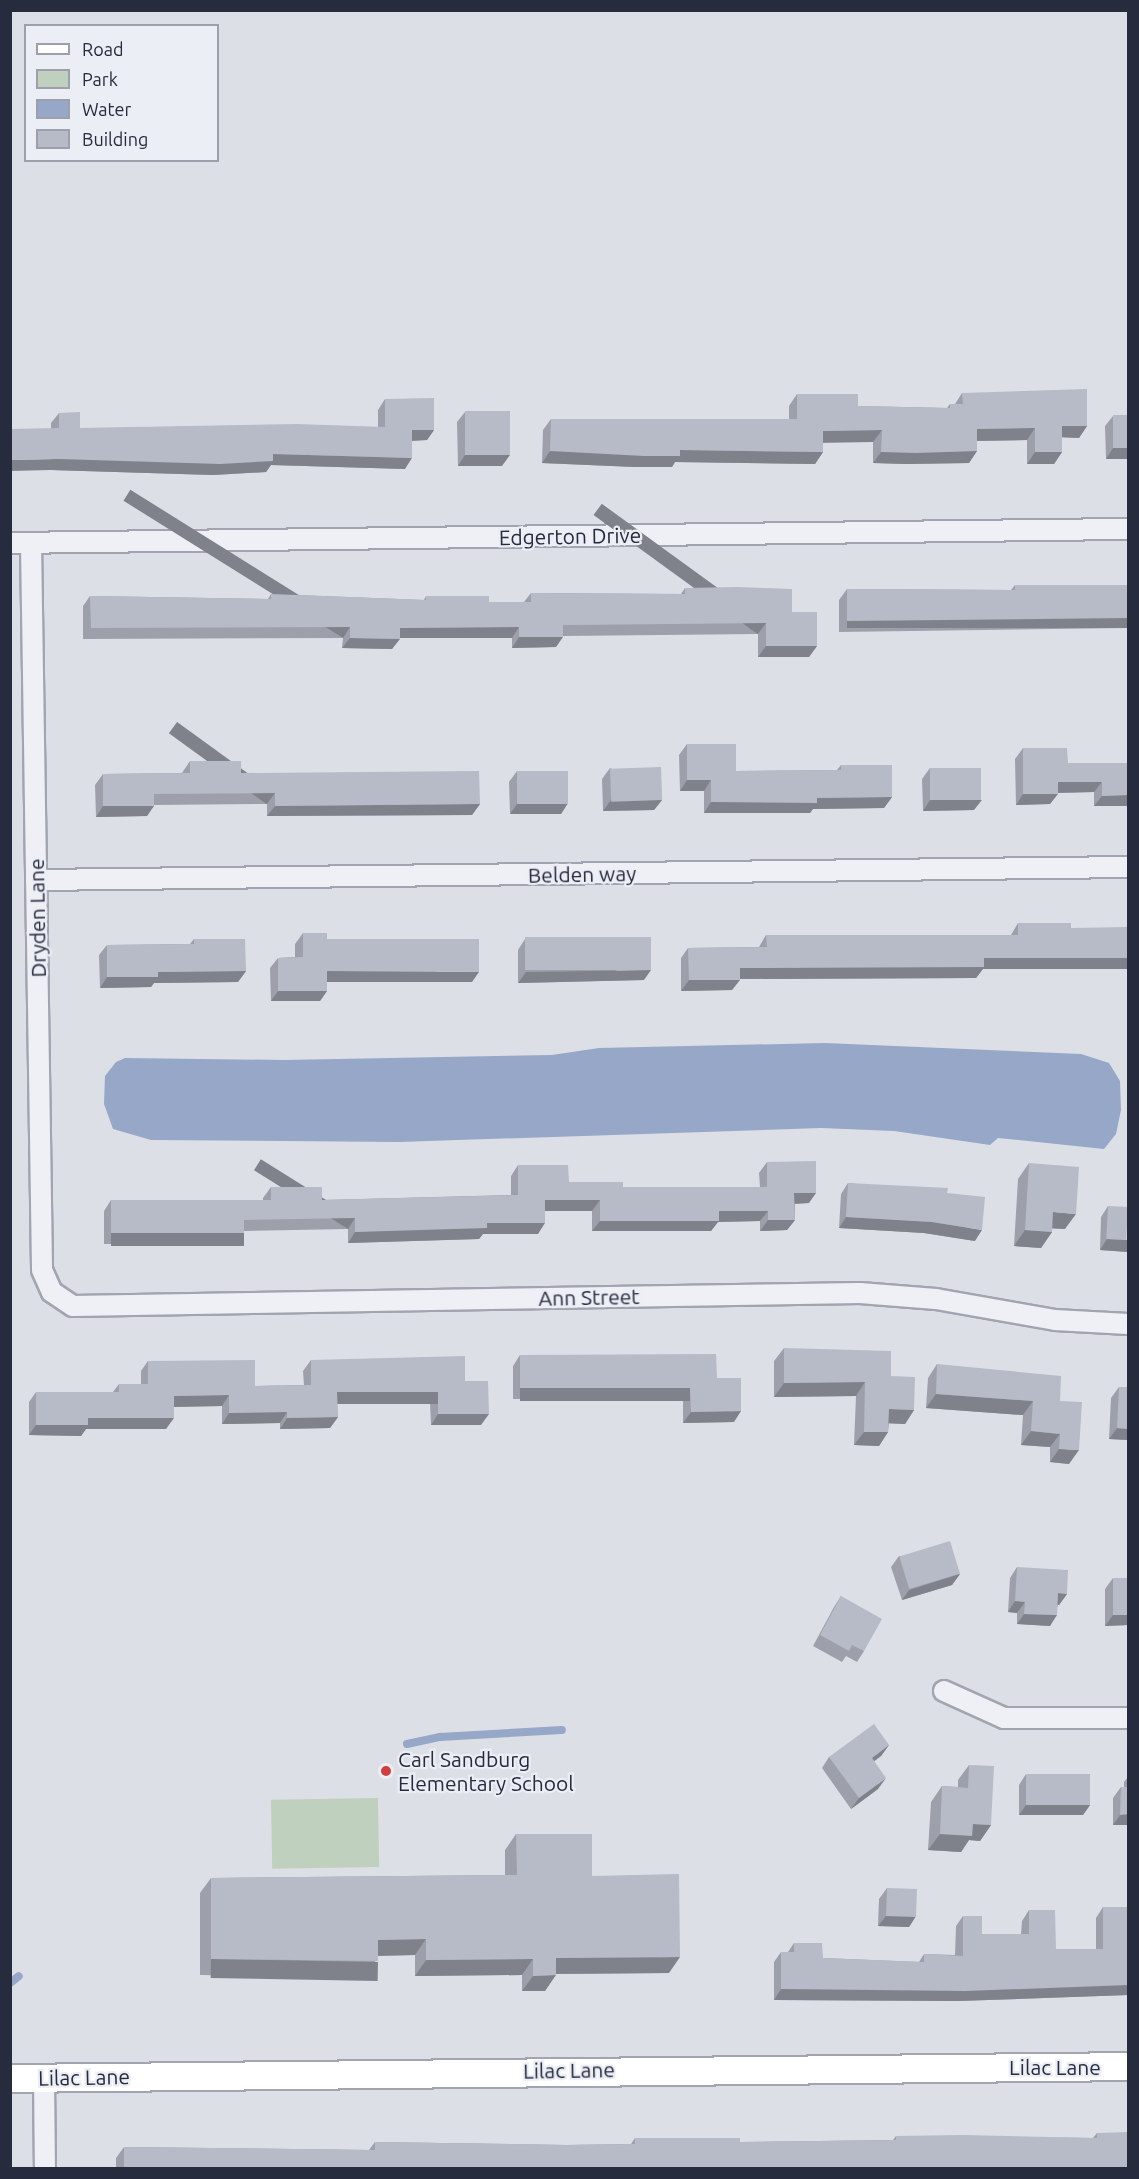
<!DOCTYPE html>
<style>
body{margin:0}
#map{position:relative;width:1139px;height:2179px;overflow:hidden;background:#dddfe7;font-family:Ubuntu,sans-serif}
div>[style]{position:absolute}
.green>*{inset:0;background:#bfd1be;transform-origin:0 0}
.water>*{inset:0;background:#96a7c8}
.stream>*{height:8px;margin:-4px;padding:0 4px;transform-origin:4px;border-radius:4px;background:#96a7c8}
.roads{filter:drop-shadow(2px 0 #a2a5b1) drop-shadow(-2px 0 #a2a5b1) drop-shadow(0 2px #a2a5b1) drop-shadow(0 -2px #a2a5b1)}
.street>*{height:20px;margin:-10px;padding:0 10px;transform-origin:10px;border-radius:10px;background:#eff0f5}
.secondary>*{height:27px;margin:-13.5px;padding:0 13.5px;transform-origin:13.5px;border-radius:13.5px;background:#fff}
.wall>*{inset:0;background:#9da0ab}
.shaded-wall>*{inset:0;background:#80828b;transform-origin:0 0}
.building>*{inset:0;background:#b7bac7;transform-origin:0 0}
.dots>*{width:16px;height:16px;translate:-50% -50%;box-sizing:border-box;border:3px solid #eceef5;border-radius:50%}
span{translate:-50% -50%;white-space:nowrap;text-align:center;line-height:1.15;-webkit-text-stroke:4.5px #eceef5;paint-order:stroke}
.street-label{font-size:21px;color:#262b3e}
.poi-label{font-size:21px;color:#262b3e}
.left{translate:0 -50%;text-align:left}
.frame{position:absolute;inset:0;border:12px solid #262b3e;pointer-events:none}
.legend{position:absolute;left:24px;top:24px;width:195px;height:138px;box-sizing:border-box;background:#eceef5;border:2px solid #9da0ac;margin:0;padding:8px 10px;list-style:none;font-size:18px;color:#262b3e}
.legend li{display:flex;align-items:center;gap:12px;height:30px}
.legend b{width:30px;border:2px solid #9da0ac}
</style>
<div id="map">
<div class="green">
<i style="left:378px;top:1798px;width:69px;height:107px;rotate:89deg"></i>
</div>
<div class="water">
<i style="clip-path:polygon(825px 1043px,1081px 1054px,1109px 1063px,1120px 1081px,1121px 1110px,1116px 1134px,1104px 1149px,998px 1138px,990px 1145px,894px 1131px,821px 1128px,399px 1142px,151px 1140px,113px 1129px,104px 1104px,105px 1076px,116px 1062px,125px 1058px,284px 1060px,552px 1055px,599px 1048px)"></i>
</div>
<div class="stream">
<i style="left:407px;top:1744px;width:34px;rotate:-12deg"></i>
<i style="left:440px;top:1737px;width:122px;rotate:-3.3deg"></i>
<i style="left:10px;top:1983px;width:11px;rotate:-38deg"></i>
</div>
<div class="roads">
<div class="street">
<i style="left:10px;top:543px;width:1118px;rotate:-0.72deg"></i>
<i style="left:31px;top:543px;width:727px;rotate:89.13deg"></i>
<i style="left:42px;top:1270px;width:24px;rotate:66deg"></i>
<i style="left:52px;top:1292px;width:25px;rotate:34deg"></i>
<i style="left:73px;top:1306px;width:787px;rotate:-0.95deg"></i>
<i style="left:860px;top:1293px;width:76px;rotate:4.5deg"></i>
<i style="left:936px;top:1299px;width:121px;rotate:10deg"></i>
<i style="left:1055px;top:1320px;width:73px;rotate:3.1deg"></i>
<i style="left:36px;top:880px;width:1092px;rotate:-0.68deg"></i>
<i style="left:944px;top:1691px;width:66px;rotate:24.2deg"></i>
<i style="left:1004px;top:1718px;width:124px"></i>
<i style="left:44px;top:2078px;width:90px;rotate:89.4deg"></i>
</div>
<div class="secondary">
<i style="left:10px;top:2078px;width:1118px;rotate:-0.61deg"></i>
</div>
</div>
<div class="wall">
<i style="clip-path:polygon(962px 393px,1087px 426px,1079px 438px,1062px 437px,1062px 452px,1054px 464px,1027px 464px,1027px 440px,977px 441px,977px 451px,969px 463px,907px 464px,873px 463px,873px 442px,823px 442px,823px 452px,815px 464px,675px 462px,672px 467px,635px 467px,542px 463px,543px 430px,551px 419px,789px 419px,789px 406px,797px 394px,858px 406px,947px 408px,950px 404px,955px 404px)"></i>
<i style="clip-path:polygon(385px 399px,434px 430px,427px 440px,412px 441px,405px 469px,271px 465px,266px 472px,213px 475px,51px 470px,51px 423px,59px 413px,80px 428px,378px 427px,378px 410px)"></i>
<i style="clip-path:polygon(465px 412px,502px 466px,458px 466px,457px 422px)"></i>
<i style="clip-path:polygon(1128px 415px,1128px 459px,1106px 459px,1105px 426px,1113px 416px)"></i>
<i style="clip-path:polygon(1015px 585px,1128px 585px,1128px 628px,839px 632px,839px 600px,847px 589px,1011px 590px)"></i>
<i style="clip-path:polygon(685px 588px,792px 612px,817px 646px,809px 657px,758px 657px,758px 634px,563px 636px,556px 647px,512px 648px,512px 638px,400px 638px,392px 649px,342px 648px,343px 638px,83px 639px,83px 606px,90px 596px,268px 599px,271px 594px,424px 600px,426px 596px,489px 602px,524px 602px,531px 593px,681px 594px)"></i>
<i style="clip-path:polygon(687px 744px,736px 771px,837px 770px,841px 765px,892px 797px,884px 808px,813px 809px,810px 813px,704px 813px,704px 791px,680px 791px,679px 755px)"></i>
<i style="clip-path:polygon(1023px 748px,1068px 763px,1128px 763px,1128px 806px,1094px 806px,1094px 792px,1058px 793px,1050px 804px,1016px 805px,1015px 759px)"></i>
<i style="clip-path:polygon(190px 761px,241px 773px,480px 804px,472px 815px,267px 816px,267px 804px,154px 805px,147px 816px,96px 817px,95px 785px,103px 774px,182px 773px)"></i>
<i style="clip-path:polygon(610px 768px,662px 800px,654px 810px,603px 811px,602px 779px)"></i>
<i style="clip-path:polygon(930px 768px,974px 810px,923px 811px,922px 779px)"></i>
<i style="clip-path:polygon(517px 771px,568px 803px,561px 814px,510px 814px,509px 782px)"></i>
<i style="clip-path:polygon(1018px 923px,1071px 923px,983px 969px,976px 978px,740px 979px,732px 990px,681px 991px,681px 958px,688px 948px,759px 947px,766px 935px,1011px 935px)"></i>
<i style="clip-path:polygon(303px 933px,327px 939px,472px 982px,327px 982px,327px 991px,320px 1001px,271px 1001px,270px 968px,278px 958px,295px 957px,295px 944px)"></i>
<i style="clip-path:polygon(194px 939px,246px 971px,238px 982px,154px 983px,151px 987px,100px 988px,99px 955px,107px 945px,190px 944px)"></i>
<i style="clip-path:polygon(525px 939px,644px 980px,518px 983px,518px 950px)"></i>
<i style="clip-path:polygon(767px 1162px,809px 1203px,795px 1204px,795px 1220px,787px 1230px,760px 1231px,760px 1221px,718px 1222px,711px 1231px,592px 1231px,592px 1211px,545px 1211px,538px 1234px,483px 1234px,479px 1239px,348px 1243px,348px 1229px,244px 1231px,244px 1233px,236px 1244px,104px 1244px,104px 1211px,111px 1200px,263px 1200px,263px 1198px,271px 1187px,322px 1200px,511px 1195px,511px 1176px,518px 1165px,569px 1182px,623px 1187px,760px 1187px,759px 1173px)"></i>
<i style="clip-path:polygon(1029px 1163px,1065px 1229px,1052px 1228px,1052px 1232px,1041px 1248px,1014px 1246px,1018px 1179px)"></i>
<i style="clip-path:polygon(848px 1183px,947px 1193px,975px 1241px,924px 1233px,839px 1228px,841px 1194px)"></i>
<i style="clip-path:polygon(1108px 1206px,1128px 1252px,1100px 1250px,1101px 1217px)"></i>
<i style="clip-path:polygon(784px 1348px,891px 1376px,914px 1410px,905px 1424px,889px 1423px,888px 1432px,879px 1446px,854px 1445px,856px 1396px,774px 1397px,774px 1361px)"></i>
<i style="clip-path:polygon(520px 1355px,717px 1378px,734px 1422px,683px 1423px,683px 1399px,513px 1399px,513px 1366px)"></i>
<i style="clip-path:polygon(311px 1360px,465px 1381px,481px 1425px,431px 1425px,430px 1402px,337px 1402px,338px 1417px,330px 1428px,280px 1429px,280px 1423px,222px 1424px,222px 1406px,174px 1407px,166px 1429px,86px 1429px,81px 1436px,29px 1435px,29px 1402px,36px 1392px,113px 1392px,119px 1384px,141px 1384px,141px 1371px,148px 1361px,255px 1386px,304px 1385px,303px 1371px)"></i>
<i style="clip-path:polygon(937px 1364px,1060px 1401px,1069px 1464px,1050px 1462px,1050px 1447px,1021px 1445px,1023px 1415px,926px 1408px,928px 1378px)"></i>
<i style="clip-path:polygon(1119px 1387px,1128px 1387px,1128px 1440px,1109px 1439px,1111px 1398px)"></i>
<i style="clip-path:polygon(899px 1556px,960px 1574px,952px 1585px,902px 1600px,891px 1567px)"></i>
<i style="clip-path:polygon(1017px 1567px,1067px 1594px,1059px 1605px,1058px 1605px,1050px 1626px,1017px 1624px,1017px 1613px,1008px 1612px,1010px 1578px)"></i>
<i style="clip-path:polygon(1113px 1578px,1128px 1578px,1128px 1625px,1105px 1626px,1105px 1589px)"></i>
<i style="clip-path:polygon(841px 1596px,864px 1651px,857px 1662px,846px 1656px,842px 1662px,813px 1646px,834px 1607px)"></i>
<i style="clip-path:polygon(889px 1745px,881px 1756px,874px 1761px,878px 1789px,851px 1809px,822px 1768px,829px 1757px)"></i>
<i style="clip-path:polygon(969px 1765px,991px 1825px,980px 1841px,969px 1840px,961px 1852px,928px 1850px,931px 1802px,942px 1786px,958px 1787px,958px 1780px)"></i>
<i style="clip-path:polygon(1026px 1774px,1090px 1805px,1083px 1815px,1019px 1815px,1019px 1785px)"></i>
<i style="clip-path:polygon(1128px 1777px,1128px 1825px,1113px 1825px,1113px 1798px,1121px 1787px,1124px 1787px,1124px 1782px)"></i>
<i style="clip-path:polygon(516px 1834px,592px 1876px,669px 1973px,556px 1974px,545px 1991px,522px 1991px,522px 1975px,415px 1976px,415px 1955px,378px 1956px,367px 1977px,200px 1975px,200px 1893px,211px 1878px,505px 1875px,505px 1850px)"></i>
<i style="clip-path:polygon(887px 1888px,916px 1916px,909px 1927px,878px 1926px,879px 1899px)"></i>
<i style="clip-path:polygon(1103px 1907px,1128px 1907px,1128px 1995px,958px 2001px,774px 2000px,774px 1962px,781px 1952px,788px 1952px,794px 1943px,823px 1958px,919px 1962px,924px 1954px,955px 1955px,956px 1926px,963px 1916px,982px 1934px,1021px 1934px,1022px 1921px,1029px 1910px,1056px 1949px,1096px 1949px,1096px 1918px)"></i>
<i style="clip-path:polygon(1097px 2133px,1128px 2169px,116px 2169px,116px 2158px,124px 2147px,369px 2150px,375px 2142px,566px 2145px,631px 2144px,635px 2138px,740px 2142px,893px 2140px,896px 2136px,1093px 2138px)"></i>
</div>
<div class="shaded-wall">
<i style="clip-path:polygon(1062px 426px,1087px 426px,1079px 438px,1054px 437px)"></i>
<i style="clip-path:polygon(1035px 428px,1027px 440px,969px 441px,977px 429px)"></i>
<i style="clip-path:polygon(412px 430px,434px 430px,427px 440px,405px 441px)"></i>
<i style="clip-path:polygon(882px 430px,873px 442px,815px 443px,823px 431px)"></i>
<i style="clip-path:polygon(1113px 448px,1128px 448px,1128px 459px,1106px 459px)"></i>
<i style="clip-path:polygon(680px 450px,823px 452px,815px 464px,675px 462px,672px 467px,635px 467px,542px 463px,550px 451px)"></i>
<i style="clip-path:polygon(977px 451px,969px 463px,907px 464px,873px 463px,881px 452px)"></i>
<i style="clip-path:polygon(1035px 452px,1062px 452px,1054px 464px,1027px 464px)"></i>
<i style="clip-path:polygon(273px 454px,412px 458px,405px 469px,271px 465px,266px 472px,213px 475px,51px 470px,10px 471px,10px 460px)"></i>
<i style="clip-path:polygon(465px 455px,510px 455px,502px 466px,458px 466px)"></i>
<i style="left:1128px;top:618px;width:10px;height:281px;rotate:90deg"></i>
<i style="left:766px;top:623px;width:14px;height:203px;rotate:126deg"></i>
<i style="left:350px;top:627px;width:13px;height:259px;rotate:122deg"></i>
<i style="clip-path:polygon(519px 627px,512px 638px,392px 638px,400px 628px)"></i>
<i style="clip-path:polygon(519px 637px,563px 637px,556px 647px,512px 648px)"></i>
<i style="clip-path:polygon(350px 638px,400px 639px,392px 649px,342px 648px)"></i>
<i style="clip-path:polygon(766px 646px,817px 646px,809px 657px,758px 657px)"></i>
<i style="clip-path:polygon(687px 780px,711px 780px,704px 791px,680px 791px)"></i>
<i style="clip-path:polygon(1058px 782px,1102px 782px,1094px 792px,1050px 793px)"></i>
<i style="left:275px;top:793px;width:14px;height:121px;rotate:126deg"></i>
<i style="clip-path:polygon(1023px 794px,1058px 794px,1050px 804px,1016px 805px)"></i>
<i style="clip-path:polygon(1128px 795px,1128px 806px,1094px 806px,1102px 796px)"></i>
<i style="clip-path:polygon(892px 797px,884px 808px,813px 809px,810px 813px,704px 813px,711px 802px,817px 798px)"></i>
<i style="clip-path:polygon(611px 800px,662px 800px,654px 810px,603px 811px)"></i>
<i style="clip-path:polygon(930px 800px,982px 800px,974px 810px,923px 811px)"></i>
<i style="clip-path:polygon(568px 803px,561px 814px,510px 814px,517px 804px)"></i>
<i style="clip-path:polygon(480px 804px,472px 815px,267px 816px,275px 806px)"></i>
<i style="clip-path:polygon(103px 806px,154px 806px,147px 816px,96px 817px)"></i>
<i style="clip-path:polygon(984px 958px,1128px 958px,1128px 969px,983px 969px,976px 978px,732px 979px,740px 968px)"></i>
<i style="clip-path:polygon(651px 970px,644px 980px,518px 983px,526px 972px)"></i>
<i style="clip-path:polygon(246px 971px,238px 982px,154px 983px,151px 987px,100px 988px,107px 977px,158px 972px)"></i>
<i style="clip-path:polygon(327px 971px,479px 972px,472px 982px,320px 982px)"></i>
<i style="clip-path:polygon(689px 980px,740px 980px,732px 990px,681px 991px)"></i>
<i style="clip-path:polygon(278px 991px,327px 991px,320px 1001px,271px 1001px)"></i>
<i style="clip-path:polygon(794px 1193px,816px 1193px,809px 1203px,787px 1204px)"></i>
<i style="clip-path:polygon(545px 1200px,600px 1200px,592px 1211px,538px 1211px)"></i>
<i style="clip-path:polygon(719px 1211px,768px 1211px,760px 1221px,718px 1222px,711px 1231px,592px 1231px,600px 1221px)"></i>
<i style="clip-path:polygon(1053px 1212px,1076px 1214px,1065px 1229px,1042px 1228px)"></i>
<i style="clip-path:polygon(846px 1217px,932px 1222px,982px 1230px,975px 1241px,924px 1233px,839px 1228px)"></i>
<i style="left:355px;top:1218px;width:13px;height:111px;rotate:122deg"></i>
<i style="clip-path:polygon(768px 1220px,795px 1220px,787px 1230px,760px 1231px)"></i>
<i style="clip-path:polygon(487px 1223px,545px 1223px,538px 1234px,483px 1234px,479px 1239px,348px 1243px,355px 1232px)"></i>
<i style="clip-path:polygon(1025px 1230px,1052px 1232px,1041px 1248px,1014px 1246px)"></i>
<i style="left:111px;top:1233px;width:133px;height:13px"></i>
<i style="clip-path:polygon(1107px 1239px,1128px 1240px,1128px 1252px,1100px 1250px)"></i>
<i style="clip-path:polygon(865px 1382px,856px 1396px,774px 1397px,784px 1383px)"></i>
<i style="left:520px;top:1388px;width:170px;height:13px"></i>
<i style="left:337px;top:1392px;width:101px;height:12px"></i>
<i style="clip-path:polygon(936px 1394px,1033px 1401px,1023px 1415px,926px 1408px)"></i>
<i style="clip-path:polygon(229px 1395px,222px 1406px,167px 1407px,174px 1396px)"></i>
<i style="clip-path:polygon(889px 1409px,914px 1410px,905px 1424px,879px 1423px)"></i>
<i style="clip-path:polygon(741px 1411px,734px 1422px,683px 1423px,691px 1412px)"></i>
<i style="clip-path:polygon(287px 1412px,280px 1423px,222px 1424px,229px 1413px)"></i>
<i style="clip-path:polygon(438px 1414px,489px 1414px,481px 1425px,431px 1425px)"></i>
<i style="clip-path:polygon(338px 1417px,330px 1428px,280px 1429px,287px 1418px)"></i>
<i style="clip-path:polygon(88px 1418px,174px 1418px,166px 1429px,86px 1429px,81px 1436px,29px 1435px,36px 1425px)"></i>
<i style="clip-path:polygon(1117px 1428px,1128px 1429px,1128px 1440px,1109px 1439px)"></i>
<i style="clip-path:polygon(1031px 1431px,1060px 1434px,1050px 1447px,1021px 1445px)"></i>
<i style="clip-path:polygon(864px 1432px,888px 1432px,879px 1446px,854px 1445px)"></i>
<i style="clip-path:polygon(1059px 1449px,1079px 1450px,1069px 1464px,1050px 1462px)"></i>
<i style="clip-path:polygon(960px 1574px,952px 1585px,902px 1600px,909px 1590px)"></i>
<i style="clip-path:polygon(1058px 1593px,1067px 1594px,1059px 1605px,1051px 1604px)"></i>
<i style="clip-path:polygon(1015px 1601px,1025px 1602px,1017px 1613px,1008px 1612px)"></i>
<i style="clip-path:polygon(1024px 1614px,1057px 1615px,1050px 1626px,1017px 1624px)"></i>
<i style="clip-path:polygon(1113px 1615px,1128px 1615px,1128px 1625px,1105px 1626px)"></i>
<i style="clip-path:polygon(889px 1745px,881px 1756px,864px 1769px,872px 1758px)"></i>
<i style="clip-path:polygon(886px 1778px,878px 1789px,851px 1809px,859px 1798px)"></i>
<i style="clip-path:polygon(1026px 1805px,1090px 1805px,1083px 1815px,1019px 1815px)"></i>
<i style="clip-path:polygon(1128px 1814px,1128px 1825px,1113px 1825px,1120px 1815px)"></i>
<i style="clip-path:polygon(973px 1824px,991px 1825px,980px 1841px,969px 1840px,961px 1852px,928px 1850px,940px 1834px)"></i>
<i style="clip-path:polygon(886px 1916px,916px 1916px,909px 1927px,878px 1926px)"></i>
<i style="clip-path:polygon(426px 1939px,415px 1955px,367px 1956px,378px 1940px)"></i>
<i style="clip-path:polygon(680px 1957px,669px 1973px,545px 1974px,556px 1958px)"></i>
<i style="left:211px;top:1959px;width:167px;height:19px;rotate:1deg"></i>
<i style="clip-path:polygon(533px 1959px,522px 1975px,415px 1976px,426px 1960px)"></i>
<i style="clip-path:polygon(556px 1975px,545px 1991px,522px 1991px,533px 1976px)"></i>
<i style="clip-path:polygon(1128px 1985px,1128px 1995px,958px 2001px,774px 2000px,781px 1989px)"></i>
<i style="clip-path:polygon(878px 2168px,1030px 2168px,1029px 2169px)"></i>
</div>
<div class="building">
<i style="clip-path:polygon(1087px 389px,1087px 426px,1062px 426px,1062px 452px,1035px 452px,1035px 428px,977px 429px,977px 451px,916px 453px,881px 452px,882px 430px,823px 431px,823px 452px,680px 450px,680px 456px,644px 456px,550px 451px,551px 419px,797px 419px,797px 394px,858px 394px,858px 406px,950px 408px,950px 404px,963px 404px,962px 393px)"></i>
<i style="clip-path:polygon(434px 398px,434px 430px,412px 430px,412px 458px,273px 454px,273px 461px,220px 464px,59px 459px,10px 460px,10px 429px,59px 428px,59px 413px,80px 412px,80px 428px,296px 424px,385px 427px,385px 399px)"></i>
<i style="left:510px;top:411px;width:44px;height:45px;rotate:90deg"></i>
<i style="left:1128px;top:415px;width:33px;height:15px;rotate:90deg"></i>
<i style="clip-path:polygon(1015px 585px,1128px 585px,1128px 618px,847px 621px,847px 589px,1015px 590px)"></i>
<i style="clip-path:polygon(737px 587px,792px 589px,792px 612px,817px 612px,817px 646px,766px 646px,766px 623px,563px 625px,563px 637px,519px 637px,519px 627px,400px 628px,400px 639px,350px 638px,350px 627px,91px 628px,90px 596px,271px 599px,271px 594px,426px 600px,426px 596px,489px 596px,489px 602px,531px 602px,531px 593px,685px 594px,685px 588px)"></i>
<i style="clip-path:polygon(687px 744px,736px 744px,736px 771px,841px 770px,841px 765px,892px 765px,892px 797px,817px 798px,817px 803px,711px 802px,711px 780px,687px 780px)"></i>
<i style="clip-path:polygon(1023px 748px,1067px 748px,1068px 763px,1128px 763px,1128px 795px,1102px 796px,1102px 782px,1058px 782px,1058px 794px,1023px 794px)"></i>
<i style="clip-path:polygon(190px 761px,241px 761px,241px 773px,479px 771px,480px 804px,275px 806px,275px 793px,154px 794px,154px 806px,103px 806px,103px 774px,190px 773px)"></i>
<i style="left:661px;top:767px;width:33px;height:51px;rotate:88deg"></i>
<i style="left:930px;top:768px;width:51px;height:32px"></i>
<i style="left:517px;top:771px;width:51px;height:33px"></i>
<i style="clip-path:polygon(1018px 923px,1071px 923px,1071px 928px,1128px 927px,1128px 958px,984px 958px,984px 967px,740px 968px,740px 980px,689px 980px,688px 948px,767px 947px,766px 935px,1018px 935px)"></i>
<i style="clip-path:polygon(303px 933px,327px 933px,327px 939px,479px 939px,479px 972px,327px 971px,327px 991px,278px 991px,278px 958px,303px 957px)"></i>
<i style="left:651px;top:937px;width:33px;height:126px;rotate:90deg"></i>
<i style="clip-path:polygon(194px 939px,245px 939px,246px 971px,158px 972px,158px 977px,107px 977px,107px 945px,194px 944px)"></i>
<i style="clip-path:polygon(816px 1161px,816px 1193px,794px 1193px,795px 1220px,768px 1220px,768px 1211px,719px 1211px,719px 1221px,600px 1221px,600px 1200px,545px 1200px,545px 1223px,487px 1223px,487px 1228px,355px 1232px,355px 1218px,244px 1220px,244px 1233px,111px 1233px,111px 1200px,271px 1200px,271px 1187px,322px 1187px,322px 1200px,518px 1195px,518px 1165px,568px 1165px,569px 1182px,623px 1182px,623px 1187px,767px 1187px,767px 1162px)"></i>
<i style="clip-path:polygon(1029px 1163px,1079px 1167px,1076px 1214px,1053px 1212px,1052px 1232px,1025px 1230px)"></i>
<i style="clip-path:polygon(848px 1183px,948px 1188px,947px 1193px,985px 1197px,982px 1230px,932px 1222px,846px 1217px)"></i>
<i style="left:1108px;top:1206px;width:20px;height:33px;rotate:3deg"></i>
<i style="clip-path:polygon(784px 1348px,891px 1351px,891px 1376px,915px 1377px,914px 1410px,889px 1409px,888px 1432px,864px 1432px,865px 1382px,784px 1383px)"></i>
<i style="clip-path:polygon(716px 1354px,717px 1378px,741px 1378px,741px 1411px,691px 1412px,690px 1388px,520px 1388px,520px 1355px)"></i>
<i style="clip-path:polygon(465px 1356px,465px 1381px,488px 1381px,489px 1414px,438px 1414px,438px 1392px,337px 1392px,338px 1417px,287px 1418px,287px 1412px,229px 1413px,229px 1395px,174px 1396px,174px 1418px,88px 1418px,88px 1425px,36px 1425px,36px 1392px,119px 1392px,119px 1384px,148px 1384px,148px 1361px,255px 1360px,255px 1386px,311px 1385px,311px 1360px)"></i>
<i style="clip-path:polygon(937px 1364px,1061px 1376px,1060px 1401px,1082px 1402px,1079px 1450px,1059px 1449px,1060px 1434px,1031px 1431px,1033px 1401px,936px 1394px)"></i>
<i style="clip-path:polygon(1119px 1387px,1128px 1387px,1128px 1429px,1117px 1428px)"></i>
<i style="left:950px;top:1541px;width:34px;height:53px;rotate:73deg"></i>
<i style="clip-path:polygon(1017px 1567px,1068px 1570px,1067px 1594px,1058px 1593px,1057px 1615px,1024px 1614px,1025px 1602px,1015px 1601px)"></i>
<i style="left:1113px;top:1578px;width:15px;height:37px"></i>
<i style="clip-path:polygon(841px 1596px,882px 1619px,864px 1651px,852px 1645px,849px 1651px,820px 1635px)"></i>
<i style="clip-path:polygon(874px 1724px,889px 1745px,872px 1758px,886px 1778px,859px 1798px,829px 1757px)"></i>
<i style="clip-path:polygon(969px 1765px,994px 1766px,991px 1825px,973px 1824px,972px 1836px,940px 1834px,942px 1786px,968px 1788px)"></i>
<i style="left:1026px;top:1774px;width:64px;height:31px"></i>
<i style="clip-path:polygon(1121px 1787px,1128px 1787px,1128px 1814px,1120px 1815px)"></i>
<i style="clip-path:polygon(516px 1834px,592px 1834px,592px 1876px,679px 1874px,680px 1957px,556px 1958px,556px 1975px,533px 1976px,533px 1959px,426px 1960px,426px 1939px,378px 1940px,378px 1961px,211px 1959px,211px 1878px,517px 1875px)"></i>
<i style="left:887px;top:1888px;width:30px;height:28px;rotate:2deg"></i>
<i style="clip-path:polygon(1103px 1907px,1128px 1907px,1128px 1985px,966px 1991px,781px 1989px,781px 1952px,794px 1952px,794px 1943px,822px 1943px,823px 1958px,924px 1962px,924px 1954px,963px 1956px,963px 1916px,982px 1916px,982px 1934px,1029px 1934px,1029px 1910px,1055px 1910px,1056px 1949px,1103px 1949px)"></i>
<i style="clip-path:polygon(1128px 2132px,1128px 2169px,1030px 2169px,1030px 2168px,878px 2169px,124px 2169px,124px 2147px,375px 2150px,375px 2142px,566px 2145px,635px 2144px,635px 2138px,740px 2138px,740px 2142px,896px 2140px,896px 2136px,963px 2135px,1097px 2138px,1097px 2133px)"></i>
</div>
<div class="dots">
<i style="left:386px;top:1771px;background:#d03e3e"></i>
</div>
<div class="street-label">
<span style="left:570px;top:536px;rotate:-1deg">Edgerton Drive</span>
<span style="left:582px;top:874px;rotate:-1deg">Belden way</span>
<span style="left:37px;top:918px;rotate:-91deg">Dryden Lane</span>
<span style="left:589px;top:1297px;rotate:-1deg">Ann Street</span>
<span style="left:1055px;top:2067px">Lilac Lane</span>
<span style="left:569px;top:2070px;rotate:-1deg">Lilac Lane</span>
<span style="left:84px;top:2077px;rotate:-1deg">Lilac Lane</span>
</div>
<div class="poi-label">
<span class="left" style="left:398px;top:1771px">Carl Sandburg<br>Elementary School</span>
</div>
<div class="frame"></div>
<ul class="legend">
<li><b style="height:8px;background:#fff"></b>Road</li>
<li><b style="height:16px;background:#bfd1be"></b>Park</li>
<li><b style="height:16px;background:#96a7c8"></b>Water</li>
<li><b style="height:16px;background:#b7bac7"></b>Building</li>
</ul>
</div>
